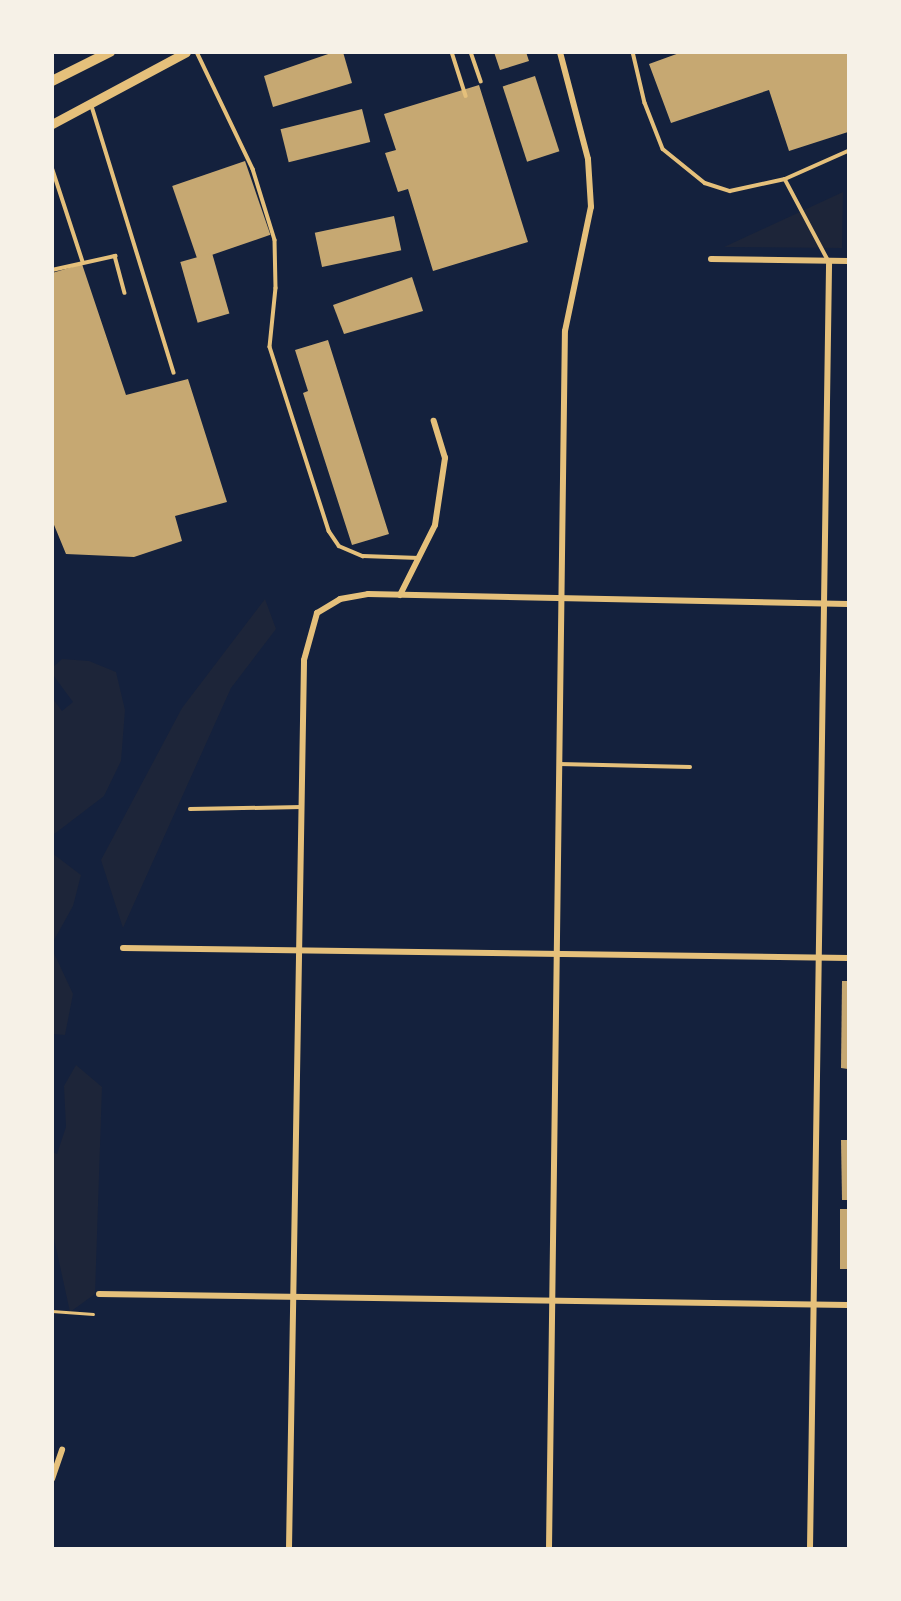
<!DOCTYPE html>
<style>
body{margin:0}
#map{position:relative;width:901px;height:1601px;overflow:hidden;background:#14213d;font-family:"Archivo Narrow",sans-serif}
div>[style]{position:absolute}
.green>*{inset:0;background:#1d2539}
.building>*{inset:0;background:#c6a872;transform-origin:0 0}
.path>*{height:2.5px;margin:-1.25px;padding:0 1.25px;transform-origin:1.25px;border-radius:1.25px;background:#e5c07b}
.service>*{height:3.5px;margin:-1.75px;padding:0 1.75px;transform-origin:1.75px;border-radius:1.75px;background:#e5c07b}
.minor>*{height:6px;margin:-3px;padding:0 3px;transform-origin:3px;border-radius:3px;background:#e5c07b}
.secondary>*{height:9px;margin:-4.5px;padding:0 4.5px;transform-origin:4.5px;border-radius:4.5px;background:#e5c07b}
.trunk>*{height:10px;margin:-5px;padding:0 5px;transform-origin:5px;border-radius:5px;background:#e5c07b}
span{translate:-50% -50%;white-space:nowrap;text-align:center;line-height:1.15;-webkit-text-stroke:7px #f6f1e7;paint-order:stroke}
.frame{position:absolute;inset:0;border:54px solid #f6f1e7;pointer-events:none}
</style>
<div id="map">
<div class="green">
<i style="clip-path:polygon(843px 192px,842px 248px,724px 247px)"></i>
<i style="clip-path:polygon(265px 599px,276px 629px,231px 688px,123px 928px,101px 860px,182px 708px)"></i>
<i style="clip-path:polygon(62px 659px,89px 661px,116px 672px,125px 710px,121px 761px,104px 796px,53px 835px,53px 699px,62px 711px,73px 702px,53px 675px,53px 667px)"></i>
<i style="clip-path:polygon(52px 853px,81px 875px,73px 906px,53px 942px)"></i>
<i style="clip-path:polygon(53px 951px,73px 994px,65px 1035px,53px 1034px)"></i>
<i style="clip-path:polygon(76px 1065px,102px 1087px,95px 1294px,70px 1312px,53px 1234px,52px 1152px,57px 1154px,66px 1127px,64px 1086px)"></i>
</div>
<div class="building">
<i style="clip-path:polygon(334px 52px,343px 52px,352px 83px,273px 107px,264px 76px)"></i>
<i style="clip-path:polygon(494px 52px,526px 52px,529px 61px,500px 70px)"></i>
<i style="clip-path:polygon(682px 52px,848px 52px,848px 132px,789px 151px,769px 90px,671px 123px,649px 64px)"></i>
<i style="left:535px;top:76px;width:79px;height:34px;rotate:72deg"></i>
<i style="clip-path:polygon(479px 85px,528px 242px,433px 271px,408px 189px,398px 192px,385px 153px,396px 150px,384px 114px)"></i>
<i style="left:362px;top:109px;width:34px;height:84px;rotate:76deg"></i>
<i style="left:245px;top:161px;width:78px;height:77px;rotate:71deg"></i>
<i style="left:394px;top:216px;width:35px;height:81px;rotate:78deg"></i>
<i style="left:212px;top:253px;width:63px;height:33px;rotate:74deg"></i>
<i style="clip-path:polygon(82px 264px,126px 395px,188px 379px,227px 502px,175px 516px,182px 541px,134px 557px,66px 554px,52px 520px,52px 273px)"></i>
<i style="clip-path:polygon(412px 277px,423px 311px,344px 334px,333px 305px)"></i>
<i style="clip-path:polygon(328px 340px,389px 534px,352px 545px,303px 393px,308px 391px,295px 350px)"></i>
<i style="clip-path:polygon(842px 981px,848px 981px,848px 1069px,841px 1068px)"></i>
<i style="clip-path:polygon(841px 1140px,848px 1140px,848px 1200px,842px 1200px)"></i>
<i style="left:840px;top:1209px;width:8px;height:60px"></i>
</div>
<div class="path">
<i style="left:52px;top:1311px;width:41px;rotate:4.2deg"></i>
</div>
<div class="service">
<i style="left:197px;top:52px;width:130px;rotate:64.4deg"></i>
<i style="left:253px;top:169px;width:74px;rotate:72.8deg"></i>
<i style="left:275px;top:240px;width:48px;rotate:88.8deg"></i>
<i style="left:276px;top:288px;width:59px;rotate:95.8deg"></i>
<i style="left:270px;top:347px;width:193px;rotate:72.2deg"></i>
<i style="left:329px;top:531px;width:18px;rotate:56deg"></i>
<i style="left:339px;top:546px;width:26px;rotate:23deg"></i>
<i style="left:363px;top:556px;width:56px;rotate:2deg"></i>
<i style="left:452px;top:52px;width:46px;rotate:72.3deg"></i>
<i style="left:471px;top:52px;width:31px;rotate:71deg"></i>
<i style="left:633px;top:52px;width:52px;rotate:76.8deg"></i>
<i style="left:645px;top:103px;width:49px;rotate:68.6deg"></i>
<i style="left:663px;top:149px;width:54px;rotate:39deg"></i>
<i style="left:705px;top:183px;width:26px;rotate:18deg"></i>
<i style="left:730px;top:191px;width:56px;rotate:-12.3deg"></i>
<i style="left:785px;top:179px;width:69px;rotate:-24deg"></i>
<i style="left:91px;top:103px;width:282px;rotate:72.9deg"></i>
<i style="left:52px;top:167px;width:100px;rotate:71.9deg"></i>
<i style="left:785px;top:179px;width:92px;rotate:62deg"></i>
<i style="left:52px;top:270px;width:65px;rotate:-12.5deg"></i>
<i style="left:115px;top:256px;width:38px;rotate:75deg"></i>
<i style="left:559px;top:764px;width:131px;rotate:1.3deg"></i>
<i style="left:190px;top:809px;width:111px;rotate:-1deg"></i>
</div>
<div class="minor">
<i style="left:711px;top:259px;width:137px;rotate:0.8deg"></i>
<i style="left:400px;top:595px;width:78px;rotate:-63.4deg"></i>
<i style="left:435px;top:525px;width:68px;rotate:-81.5deg"></i>
<i style="left:445px;top:458px;width:39px;rotate:-107deg"></i>
<i style="left:123px;top:948px;width:725px;rotate:0.79deg"></i>
<i style="left:99px;top:1294px;width:749px;rotate:0.84deg"></i>
<i style="left:52px;top:1479px;width:31px;rotate:-71deg"></i>
<i style="left:289px;top:1548px;width:888px;rotate:-89.03deg"></i>
<i style="left:304px;top:660px;width:49px;rotate:-74.5deg"></i>
<i style="left:317px;top:613px;width:27px;rotate:-31deg"></i>
<i style="left:340px;top:599px;width:28px;rotate:-10deg"></i>
<i style="left:368px;top:594px;width:480px;rotate:1.2deg"></i>
<i style="left:549px;top:1548px;width:1217px;rotate:-89.25deg"></i>
<i style="left:565px;top:331px;width:127px;rotate:-78.2deg"></i>
<i style="left:591px;top:207px;width:48px;rotate:-93.6deg"></i>
<i style="left:588px;top:159px;width:111px;rotate:-104.7deg"></i>
<i style="left:810px;top:1548px;width:1287px;rotate:-89.15deg"></i>
</div>
<div class="secondary">
<i style="left:52px;top:124px;width:152px;rotate:-28.2deg"></i>
</div>
<div class="trunk">
<i style="left:52px;top:81px;width:65px;rotate:-26.6deg"></i>
</div>
<div class="frame"></div>
</div>
